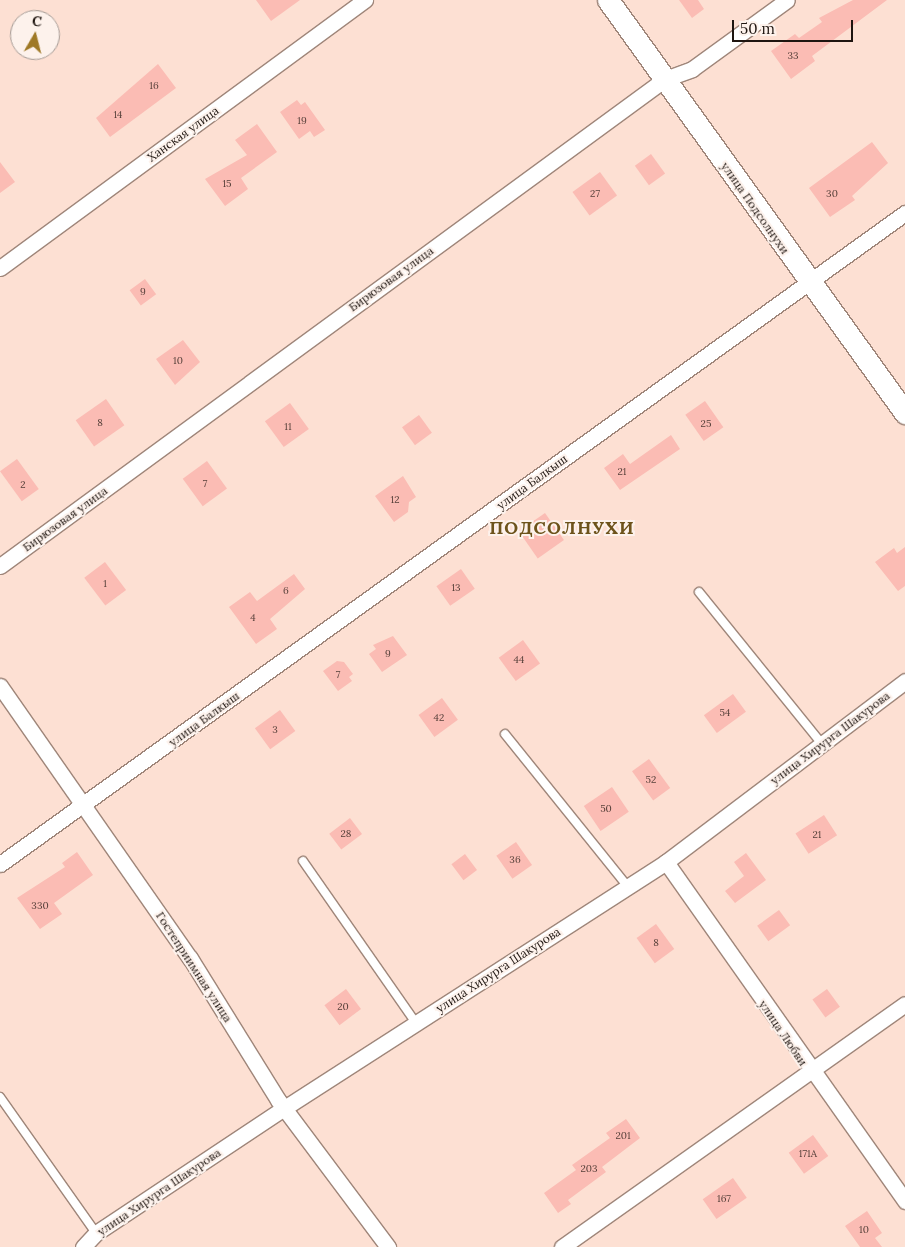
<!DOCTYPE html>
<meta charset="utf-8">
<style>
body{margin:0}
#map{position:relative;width:905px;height:1247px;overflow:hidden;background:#fde0d3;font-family:Lora,serif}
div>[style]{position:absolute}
.building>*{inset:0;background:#fbbcb4;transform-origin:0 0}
.roads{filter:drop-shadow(1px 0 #9f867a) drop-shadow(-1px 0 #9f867a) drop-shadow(0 1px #9f867a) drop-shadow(0 -1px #9f867a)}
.lane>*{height:8px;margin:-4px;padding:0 4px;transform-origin:4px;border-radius:4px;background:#fff}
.street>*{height:15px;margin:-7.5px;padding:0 7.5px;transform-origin:7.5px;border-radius:7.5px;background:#fff}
.secondary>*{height:21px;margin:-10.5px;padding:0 10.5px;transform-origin:10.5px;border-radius:10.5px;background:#fff}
span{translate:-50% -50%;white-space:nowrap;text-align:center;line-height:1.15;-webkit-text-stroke:4px #fdf2ec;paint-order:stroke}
.number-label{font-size:10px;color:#553f39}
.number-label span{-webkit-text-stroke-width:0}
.street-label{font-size:12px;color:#1e1510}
.district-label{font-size:18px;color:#6d531b;font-weight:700;letter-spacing:1px}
.north{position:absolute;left:10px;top:10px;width:50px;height:50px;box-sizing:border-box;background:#fdf2ec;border:1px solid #a49a94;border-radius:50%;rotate:8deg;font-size:14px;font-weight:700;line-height:20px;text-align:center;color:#1e1510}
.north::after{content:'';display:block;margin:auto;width:18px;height:22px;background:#9f7926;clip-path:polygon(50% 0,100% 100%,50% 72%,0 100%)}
.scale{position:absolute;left:732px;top:20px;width:121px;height:22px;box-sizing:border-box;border:2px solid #1e1510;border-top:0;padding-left:6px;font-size:15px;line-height:18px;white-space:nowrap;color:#1e1510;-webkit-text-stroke:4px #fdf2ec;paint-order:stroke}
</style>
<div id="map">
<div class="building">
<i style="clip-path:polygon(256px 0,300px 0,271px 21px)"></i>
<i style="clip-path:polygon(679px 0,698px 0,704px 9px,692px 18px)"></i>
<i style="clip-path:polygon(853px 0,887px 0,812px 56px,815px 61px,791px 79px,771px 51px,795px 34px,799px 38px,822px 22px,819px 18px)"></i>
<i style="clip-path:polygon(158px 64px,176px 88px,110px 137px,96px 118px)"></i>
<i style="clip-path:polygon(297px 100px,301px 105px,305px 102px,325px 130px,314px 137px,310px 131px,299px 139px,280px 112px)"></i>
<i style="clip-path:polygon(257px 124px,277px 152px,241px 178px,248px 189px,225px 206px,205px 179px,247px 155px,235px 140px)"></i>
<i style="clip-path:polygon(872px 142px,888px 163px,852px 196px,855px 200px,830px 217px,809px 188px)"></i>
<i style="left:651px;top:154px;width:24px;height:20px;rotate:54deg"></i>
<i style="clip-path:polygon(0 162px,15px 182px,0 193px)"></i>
<i style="left:600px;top:172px;width:29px;height:34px;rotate:54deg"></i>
<i style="left:145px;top:279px;width:19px;height:19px;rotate:54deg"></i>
<i style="clip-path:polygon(183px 340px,200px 362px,175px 385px,156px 359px)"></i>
<i style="left:106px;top:399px;width:32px;height:37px;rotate:55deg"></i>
<i style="left:705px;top:401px;width:32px;height:24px;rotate:55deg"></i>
<i style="left:290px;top:403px;width:32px;height:31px;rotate:54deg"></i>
<i style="left:419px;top:415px;width:22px;height:21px;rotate:54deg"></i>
<i style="clip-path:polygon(671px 435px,680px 449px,620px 490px,604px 468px,623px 454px,630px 464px)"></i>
<i style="left:17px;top:459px;width:37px;height:21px;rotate:54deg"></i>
<i style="left:207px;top:461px;width:34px;height:30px;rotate:54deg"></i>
<i style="clip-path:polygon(403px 476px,416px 497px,409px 502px,408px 512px,394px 522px,375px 496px)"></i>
<i style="left:545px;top:513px;width:33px;height:32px;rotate:55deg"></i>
<i style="clip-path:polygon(905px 547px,905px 586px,898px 591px,875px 562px,894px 548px,897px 553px)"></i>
<i style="left:105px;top:562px;width:35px;height:26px;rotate:53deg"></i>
<i style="left:461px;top:569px;width:24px;height:30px;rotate:55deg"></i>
<i style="clip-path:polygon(294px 574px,305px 589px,270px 619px,277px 629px,256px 644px,229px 607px,250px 592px,257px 601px)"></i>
<i style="clip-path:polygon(393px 636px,407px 655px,382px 672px,369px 654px,376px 649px,373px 645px)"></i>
<i style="left:523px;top:640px;width:29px;height:30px;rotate:54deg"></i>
<i style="clip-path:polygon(337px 661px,344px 662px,353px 674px,349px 677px,352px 681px,338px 691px,323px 671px)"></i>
<i style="left:733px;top:694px;width:22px;height:36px;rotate:54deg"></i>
<i style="left:442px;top:698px;width:27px;height:29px;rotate:54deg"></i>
<i style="left:280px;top:710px;width:26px;height:31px;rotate:54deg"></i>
<i style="left:649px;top:759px;width:36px;height:21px;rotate:54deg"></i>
<i style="left:612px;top:787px;width:30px;height:34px;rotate:56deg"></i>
<i style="left:824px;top:815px;width:24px;height:34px;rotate:57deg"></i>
<i style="left:350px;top:818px;width:20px;height:26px;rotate:53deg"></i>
<i style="left:516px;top:842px;width:28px;height:24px;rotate:55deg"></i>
<i style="clip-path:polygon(77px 852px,93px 875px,54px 903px,62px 914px,40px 929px,17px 898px,65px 867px,62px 863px)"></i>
<i style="clip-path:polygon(746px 853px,766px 880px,735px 903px,725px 891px,744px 876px,734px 862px)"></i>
<i style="left:465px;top:854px;width:20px;height:17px;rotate:53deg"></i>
<i style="left:779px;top:910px;width:19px;height:27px;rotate:54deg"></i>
<i style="left:656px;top:924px;width:31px;height:24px;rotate:54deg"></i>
<i style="left:346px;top:989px;width:25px;height:27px;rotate:53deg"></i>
<i style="left:827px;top:989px;width:22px;height:18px;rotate:54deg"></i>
<i style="clip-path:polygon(626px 1119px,640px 1138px,602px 1167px,606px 1172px,568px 1200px,571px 1204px,558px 1213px,544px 1193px,576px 1170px,572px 1165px,610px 1138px,606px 1133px)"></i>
<i style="left:813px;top:1135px;width:26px;height:30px;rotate:54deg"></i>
<i style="left:733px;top:1178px;width:24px;height:37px;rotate:55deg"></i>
<i style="clip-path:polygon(867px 1211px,882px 1233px,875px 1238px,882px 1247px,860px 1247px,845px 1226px)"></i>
</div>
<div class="roads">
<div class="lane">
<i style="left:699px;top:592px;width:196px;rotate:51deg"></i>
<i style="left:505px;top:734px;width:196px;rotate:51.2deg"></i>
<i style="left:303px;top:861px;width:198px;rotate:55.1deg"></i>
<i style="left:0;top:1097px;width:166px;rotate:54.8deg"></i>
</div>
<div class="street">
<i style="left:0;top:268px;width:453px;rotate:-36.3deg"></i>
<i style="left:0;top:566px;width:824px;rotate:-36.22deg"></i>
<i style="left:665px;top:79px;width:29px;rotate:-20deg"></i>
<i style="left:692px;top:69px;width:117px;rotate:-36deg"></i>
<i style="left:0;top:686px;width:332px;rotate:55.1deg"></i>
<i style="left:190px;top:958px;width:167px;rotate:58.2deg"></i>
<i style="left:278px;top:1100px;width:184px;rotate:53.2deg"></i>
<i style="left:666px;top:862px;width:415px;rotate:54.8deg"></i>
<i style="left:0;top:864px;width:1115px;rotate:-35.73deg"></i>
<i style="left:83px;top:1247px;width:19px;rotate:-47deg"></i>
<i style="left:96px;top:1233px;width:228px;rotate:-33.6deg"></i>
<i style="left:286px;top:1107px;width:452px;rotate:-32.8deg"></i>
<i style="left:666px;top:862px;width:300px;rotate:-37.1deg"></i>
<i style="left:562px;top:1247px;width:420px;rotate:-35.3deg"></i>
</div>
<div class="secondary">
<i style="left:608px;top:0;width:509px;rotate:54.28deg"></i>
</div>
</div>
<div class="number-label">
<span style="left:793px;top:56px">33</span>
<span style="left:154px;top:86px">16</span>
<span style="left:118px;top:115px">14</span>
<span style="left:302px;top:121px">19</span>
<span style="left:227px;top:184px">15</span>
<span style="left:595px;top:194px">27</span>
<span style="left:832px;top:194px">30</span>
<span style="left:143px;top:292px">9</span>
<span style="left:178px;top:361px">10</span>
<span style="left:100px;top:423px">8</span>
<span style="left:706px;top:424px">25</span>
<span style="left:288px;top:427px">11</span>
<span style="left:622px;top:472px">21</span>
<span style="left:205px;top:484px">7</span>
<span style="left:23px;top:485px">2</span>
<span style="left:395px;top:500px">12</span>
<span style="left:105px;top:584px">1</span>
<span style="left:456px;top:588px">13</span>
<span style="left:286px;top:591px">6</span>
<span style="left:253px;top:618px">4</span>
<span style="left:388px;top:654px">9</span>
<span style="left:519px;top:660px">44</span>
<span style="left:338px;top:675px">7</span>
<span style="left:725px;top:713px">54</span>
<span style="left:439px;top:718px">42</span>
<span style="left:275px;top:730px">3</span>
<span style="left:651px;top:780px">52</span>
<span style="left:606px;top:809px">50</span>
<span style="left:346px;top:834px">28</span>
<span style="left:817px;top:835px">21</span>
<span style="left:515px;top:860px">36</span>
<span style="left:40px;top:906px">330</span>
<span style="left:656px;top:943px">8</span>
<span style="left:343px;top:1007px">20</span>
<span style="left:623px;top:1136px">201</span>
<span style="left:808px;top:1154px">171А</span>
<span style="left:589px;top:1169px">203</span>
<span style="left:724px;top:1199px">167</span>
<span style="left:864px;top:1230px">10</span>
</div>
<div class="street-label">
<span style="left:183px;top:134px;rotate:-36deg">Ханская улица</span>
<span style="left:755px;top:208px;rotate:55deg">улица Подсолнухи</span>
<span style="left:391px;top:279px;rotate:-36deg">Бирюзовая улица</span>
<span style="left:532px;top:482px;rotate:-36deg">улица Балкыш</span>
<span style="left:65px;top:519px;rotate:-36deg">Бирюзовая улица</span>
<span style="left:204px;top:719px;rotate:-36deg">улица Балкыш</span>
<span style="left:830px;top:738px;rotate:-37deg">улица Хирурга Шакурова</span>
<span style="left:194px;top:967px;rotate:57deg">Гостеприимная улица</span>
<span style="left:498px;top:970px;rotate:-33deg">улица Хирурга Шакурова</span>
<span style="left:783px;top:1033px;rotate:56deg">улица Любви</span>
<span style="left:159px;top:1192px;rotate:-34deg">улица Хирурга Шакурова</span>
</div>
<div class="district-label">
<span style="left:562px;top:528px">ПОДСОЛНУХИ</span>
</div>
<div class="north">С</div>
<div class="scale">50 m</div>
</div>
